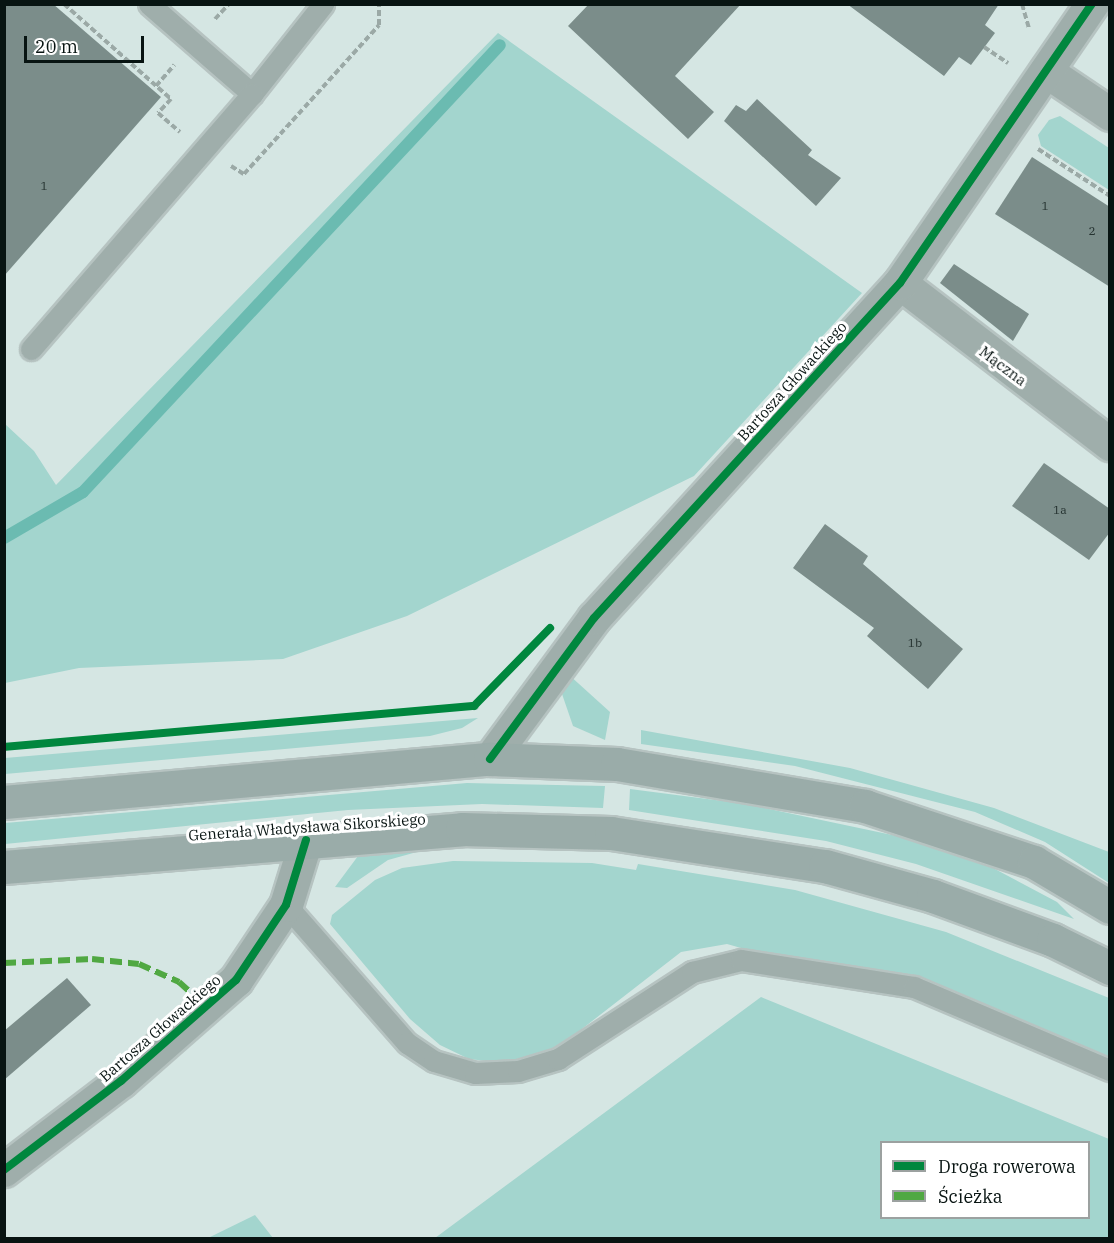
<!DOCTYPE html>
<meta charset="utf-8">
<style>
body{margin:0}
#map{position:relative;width:1114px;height:1243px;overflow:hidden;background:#d5e6e3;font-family:"IBM Plex Serif",serif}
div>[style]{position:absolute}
.green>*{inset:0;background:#a3d5ce}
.stream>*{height:12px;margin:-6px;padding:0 6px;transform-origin:6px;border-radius:6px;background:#6bbbb1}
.building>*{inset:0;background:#7b8d8a}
.path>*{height:4px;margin-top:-2px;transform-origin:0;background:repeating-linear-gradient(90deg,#9ba9a6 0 6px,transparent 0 9px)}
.roads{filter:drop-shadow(2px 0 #b6c3c1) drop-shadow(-2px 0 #b6c3c1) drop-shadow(0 2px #b6c3c1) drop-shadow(0 -2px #b6c3c1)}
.service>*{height:21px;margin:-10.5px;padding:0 10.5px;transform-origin:10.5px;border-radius:10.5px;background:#9faeab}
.minor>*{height:33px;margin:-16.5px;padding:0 16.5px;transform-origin:16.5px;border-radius:16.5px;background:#9faeab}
.secondary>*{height:33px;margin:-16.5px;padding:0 16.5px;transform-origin:16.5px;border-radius:16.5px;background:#9aaca9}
.quiet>*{height:6px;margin-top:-3px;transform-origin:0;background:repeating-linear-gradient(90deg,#50a842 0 12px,transparent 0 18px)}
.cycleway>*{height:8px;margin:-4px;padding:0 4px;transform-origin:4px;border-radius:4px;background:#00873e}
span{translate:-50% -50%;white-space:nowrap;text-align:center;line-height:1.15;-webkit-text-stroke:6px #fff;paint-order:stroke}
.number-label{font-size:12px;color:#253230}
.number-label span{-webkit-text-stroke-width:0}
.street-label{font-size:15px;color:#081412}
.frame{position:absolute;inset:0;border:6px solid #081412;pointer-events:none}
.legend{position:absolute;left:880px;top:1141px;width:210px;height:78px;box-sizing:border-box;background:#fff;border:2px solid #9ca1a0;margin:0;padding:8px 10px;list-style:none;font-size:18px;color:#081412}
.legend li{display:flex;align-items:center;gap:12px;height:30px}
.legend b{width:30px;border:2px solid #9ca1a0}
.scale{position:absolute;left:24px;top:36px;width:120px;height:27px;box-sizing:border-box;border:3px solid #081412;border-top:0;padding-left:8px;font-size:18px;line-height:21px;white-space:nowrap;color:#081412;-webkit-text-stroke:4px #fff;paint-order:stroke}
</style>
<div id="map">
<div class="green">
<i style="clip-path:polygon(498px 33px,862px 293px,694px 476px,407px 616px,283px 659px,79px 668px,5px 683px,5px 424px,34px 451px,56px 485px)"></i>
<i style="clip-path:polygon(1060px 116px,1109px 148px,1109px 190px,1041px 146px,1038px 135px,1049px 120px)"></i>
<i style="clip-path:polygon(568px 674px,610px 712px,605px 740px,573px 726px,562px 694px)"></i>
<i style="clip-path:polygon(478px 718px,462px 728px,430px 736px,5px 774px,5px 758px)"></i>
<i style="clip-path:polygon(641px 730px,850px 768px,994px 808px,1109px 852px,1109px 883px,1045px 842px,975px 812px,795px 766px,641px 744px)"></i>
<i style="clip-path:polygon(467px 783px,605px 786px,603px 808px,482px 804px,348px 810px,5px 844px,5px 823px)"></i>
<i style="clip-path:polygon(630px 789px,746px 804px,897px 836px,993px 868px,1057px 902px,1074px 919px,916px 864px,826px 841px,629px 810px)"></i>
<i style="clip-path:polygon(424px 850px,388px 860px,347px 888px,335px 887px,358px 856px)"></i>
<i style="clip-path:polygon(453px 861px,592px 863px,636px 870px,638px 864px,795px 890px,946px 932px,1109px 998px,1109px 1064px,1045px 1035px,727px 944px,681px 952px,560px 1046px,504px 1063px,469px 1059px,440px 1045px,410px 1019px,330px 924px,332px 915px,375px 880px,402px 868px)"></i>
<i style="clip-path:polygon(evenodd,761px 997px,1109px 1139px,1109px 1238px,435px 1238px,761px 997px,882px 1142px,1088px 1142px,1088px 1218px,882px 1218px,882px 1142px)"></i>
<i style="clip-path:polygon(255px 1215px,273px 1238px,208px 1238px)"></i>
</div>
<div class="stream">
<i style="left:4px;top:538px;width:91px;rotate:-30.2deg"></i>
<i style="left:83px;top:492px;width:611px;rotate:-46.99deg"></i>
</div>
<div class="building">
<i style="clip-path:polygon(4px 4px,53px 4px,161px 97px,4px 276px)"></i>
<i style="clip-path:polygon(589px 4px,741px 4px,675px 76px,714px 112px,688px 139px,568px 26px)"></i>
<i style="clip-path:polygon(847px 4px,999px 4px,985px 25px,995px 33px,971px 65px,959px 57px,944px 76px)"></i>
<i style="clip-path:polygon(757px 99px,812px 150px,808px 155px,841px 178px,816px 206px,724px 121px,736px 105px,746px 111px)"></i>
<i style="clip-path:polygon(1032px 157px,1110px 207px,1110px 287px,995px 214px)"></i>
<i style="clip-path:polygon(954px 264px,1029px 314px,1013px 341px,940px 283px)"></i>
<i style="clip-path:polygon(1044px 463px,1110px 509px,1110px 532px,1089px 560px,1012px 506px)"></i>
<i style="clip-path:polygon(825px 524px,868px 556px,863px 564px,963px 649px,928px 689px,867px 636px,874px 628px,793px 568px)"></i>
<i style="clip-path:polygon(67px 978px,91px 1005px,4px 1080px,4px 1031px)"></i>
</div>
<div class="path">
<i style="left:64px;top:4px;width:143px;rotate:41.6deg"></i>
<i style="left:171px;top:99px;width:19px;rotate:133deg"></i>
<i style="left:158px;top:113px;width:29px;rotate:41deg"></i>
<i style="left:1022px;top:4px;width:26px;rotate:74deg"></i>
<i style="left:215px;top:19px;width:21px;rotate:-47deg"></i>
<i style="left:984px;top:47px;width:29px;rotate:34deg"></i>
<i style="left:156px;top:86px;width:28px;rotate:-49deg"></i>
<i style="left:1038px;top:149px;width:86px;rotate:33.1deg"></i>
<i style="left:231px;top:166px;width:15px;rotate:32deg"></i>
<i style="left:244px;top:174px;width:201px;rotate:-47.8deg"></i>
<i style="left:379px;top:25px;width:21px;rotate:-90deg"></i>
</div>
<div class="roads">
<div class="service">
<i style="left:149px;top:4px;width:137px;rotate:41.1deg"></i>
<i style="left:252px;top:94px;width:115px;rotate:-51.7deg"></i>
<i style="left:31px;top:349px;width:337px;rotate:-49.1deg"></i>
<i style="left:286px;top:905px;width:184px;rotate:48.8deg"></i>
<i style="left:407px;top:1043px;width:32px;rotate:34deg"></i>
<i style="left:434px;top:1061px;width:43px;rotate:16.3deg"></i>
<i style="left:475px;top:1073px;width:43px;rotate:-2.7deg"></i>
<i style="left:518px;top:1071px;width:42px;rotate:-16.7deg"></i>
<i style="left:558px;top:1059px;width:160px;rotate:-33deg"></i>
<i style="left:692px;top:972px;width:50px;rotate:-13.8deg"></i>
<i style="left:741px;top:960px;width:175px;rotate:8.9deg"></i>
<i style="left:914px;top:987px;width:213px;rotate:23deg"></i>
</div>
<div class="minor">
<i style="left:1046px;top:71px;width:77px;rotate:33.9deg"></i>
<i style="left:900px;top:283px;width:265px;rotate:37.5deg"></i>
<i style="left:490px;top:759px;width:175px;rotate:-53.6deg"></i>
<i style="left:594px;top:618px;width:454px;rotate:-47.6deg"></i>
<i style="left:900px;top:283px;width:339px;rotate:-55.5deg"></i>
<i style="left:4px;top:1170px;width:147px;rotate:-37.3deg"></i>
<i style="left:121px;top:1081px;width:153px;rotate:-41.3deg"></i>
<i style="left:236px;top:980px;width:90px;rotate:-56.3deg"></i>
<i style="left:286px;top:905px;width:68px;rotate:-72.9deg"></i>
</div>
<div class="secondary">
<i style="left:4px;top:802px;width:488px;rotate:-5.1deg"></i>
<i style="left:490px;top:759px;width:127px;rotate:2.3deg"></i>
<i style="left:617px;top:764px;width:252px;rotate:9.6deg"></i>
<i style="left:865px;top:806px;width:178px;rotate:18.3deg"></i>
<i style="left:1034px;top:862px;width:88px;rotate:30.6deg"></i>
<i style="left:4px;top:867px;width:460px;rotate:-4.7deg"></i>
<i style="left:462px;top:829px;width:149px;rotate:1.5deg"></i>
<i style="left:611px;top:833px;width:217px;rotate:8.8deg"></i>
<i style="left:825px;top:866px;width:112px;rotate:15.5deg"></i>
<i style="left:933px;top:896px;width:128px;rotate:20.1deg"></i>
<i style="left:1053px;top:940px;width:64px;rotate:26.2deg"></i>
</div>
</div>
<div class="quiet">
<i style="left:4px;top:963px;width:88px;rotate:-2.6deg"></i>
<i style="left:92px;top:959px;width:47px;rotate:6.1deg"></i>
<i style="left:139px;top:964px;width:44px;rotate:24.2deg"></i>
<i style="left:179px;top:982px;width:38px;rotate:42deg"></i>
</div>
<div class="cycleway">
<i style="left:4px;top:747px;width:472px;rotate:-5deg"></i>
<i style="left:474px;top:706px;width:109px;rotate:-45.7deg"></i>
<i style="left:490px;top:759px;width:175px;rotate:-53.6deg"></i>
<i style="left:594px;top:618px;width:454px;rotate:-47.6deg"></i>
<i style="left:900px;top:283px;width:339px;rotate:-55.5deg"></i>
<i style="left:4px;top:1170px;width:147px;rotate:-37.3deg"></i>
<i style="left:121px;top:1081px;width:153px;rotate:-41.3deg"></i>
<i style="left:236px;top:980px;width:90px;rotate:-56.3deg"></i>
<i style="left:286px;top:905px;width:68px;rotate:-72.9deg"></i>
</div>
<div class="number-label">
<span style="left:44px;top:186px">1</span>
<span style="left:1045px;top:206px">1</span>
<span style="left:1092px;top:231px">2</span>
<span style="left:1060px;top:510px">1a</span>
<span style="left:915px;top:643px">1b</span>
</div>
<div class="street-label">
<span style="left:1003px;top:366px;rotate:37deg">Mączna</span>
<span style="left:792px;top:381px;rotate:-48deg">Bartosza Głowackiego</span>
<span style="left:307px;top:827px;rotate:-4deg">Generała Władysława Sikorskiego</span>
<span style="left:160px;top:1028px;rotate:-41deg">Bartosza Głowackiego</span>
</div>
<div class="frame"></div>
<ul class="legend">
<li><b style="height:8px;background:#00873e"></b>Droga rowerowa</li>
<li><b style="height:8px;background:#50a842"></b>Ścieżka</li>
</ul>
<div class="scale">20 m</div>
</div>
